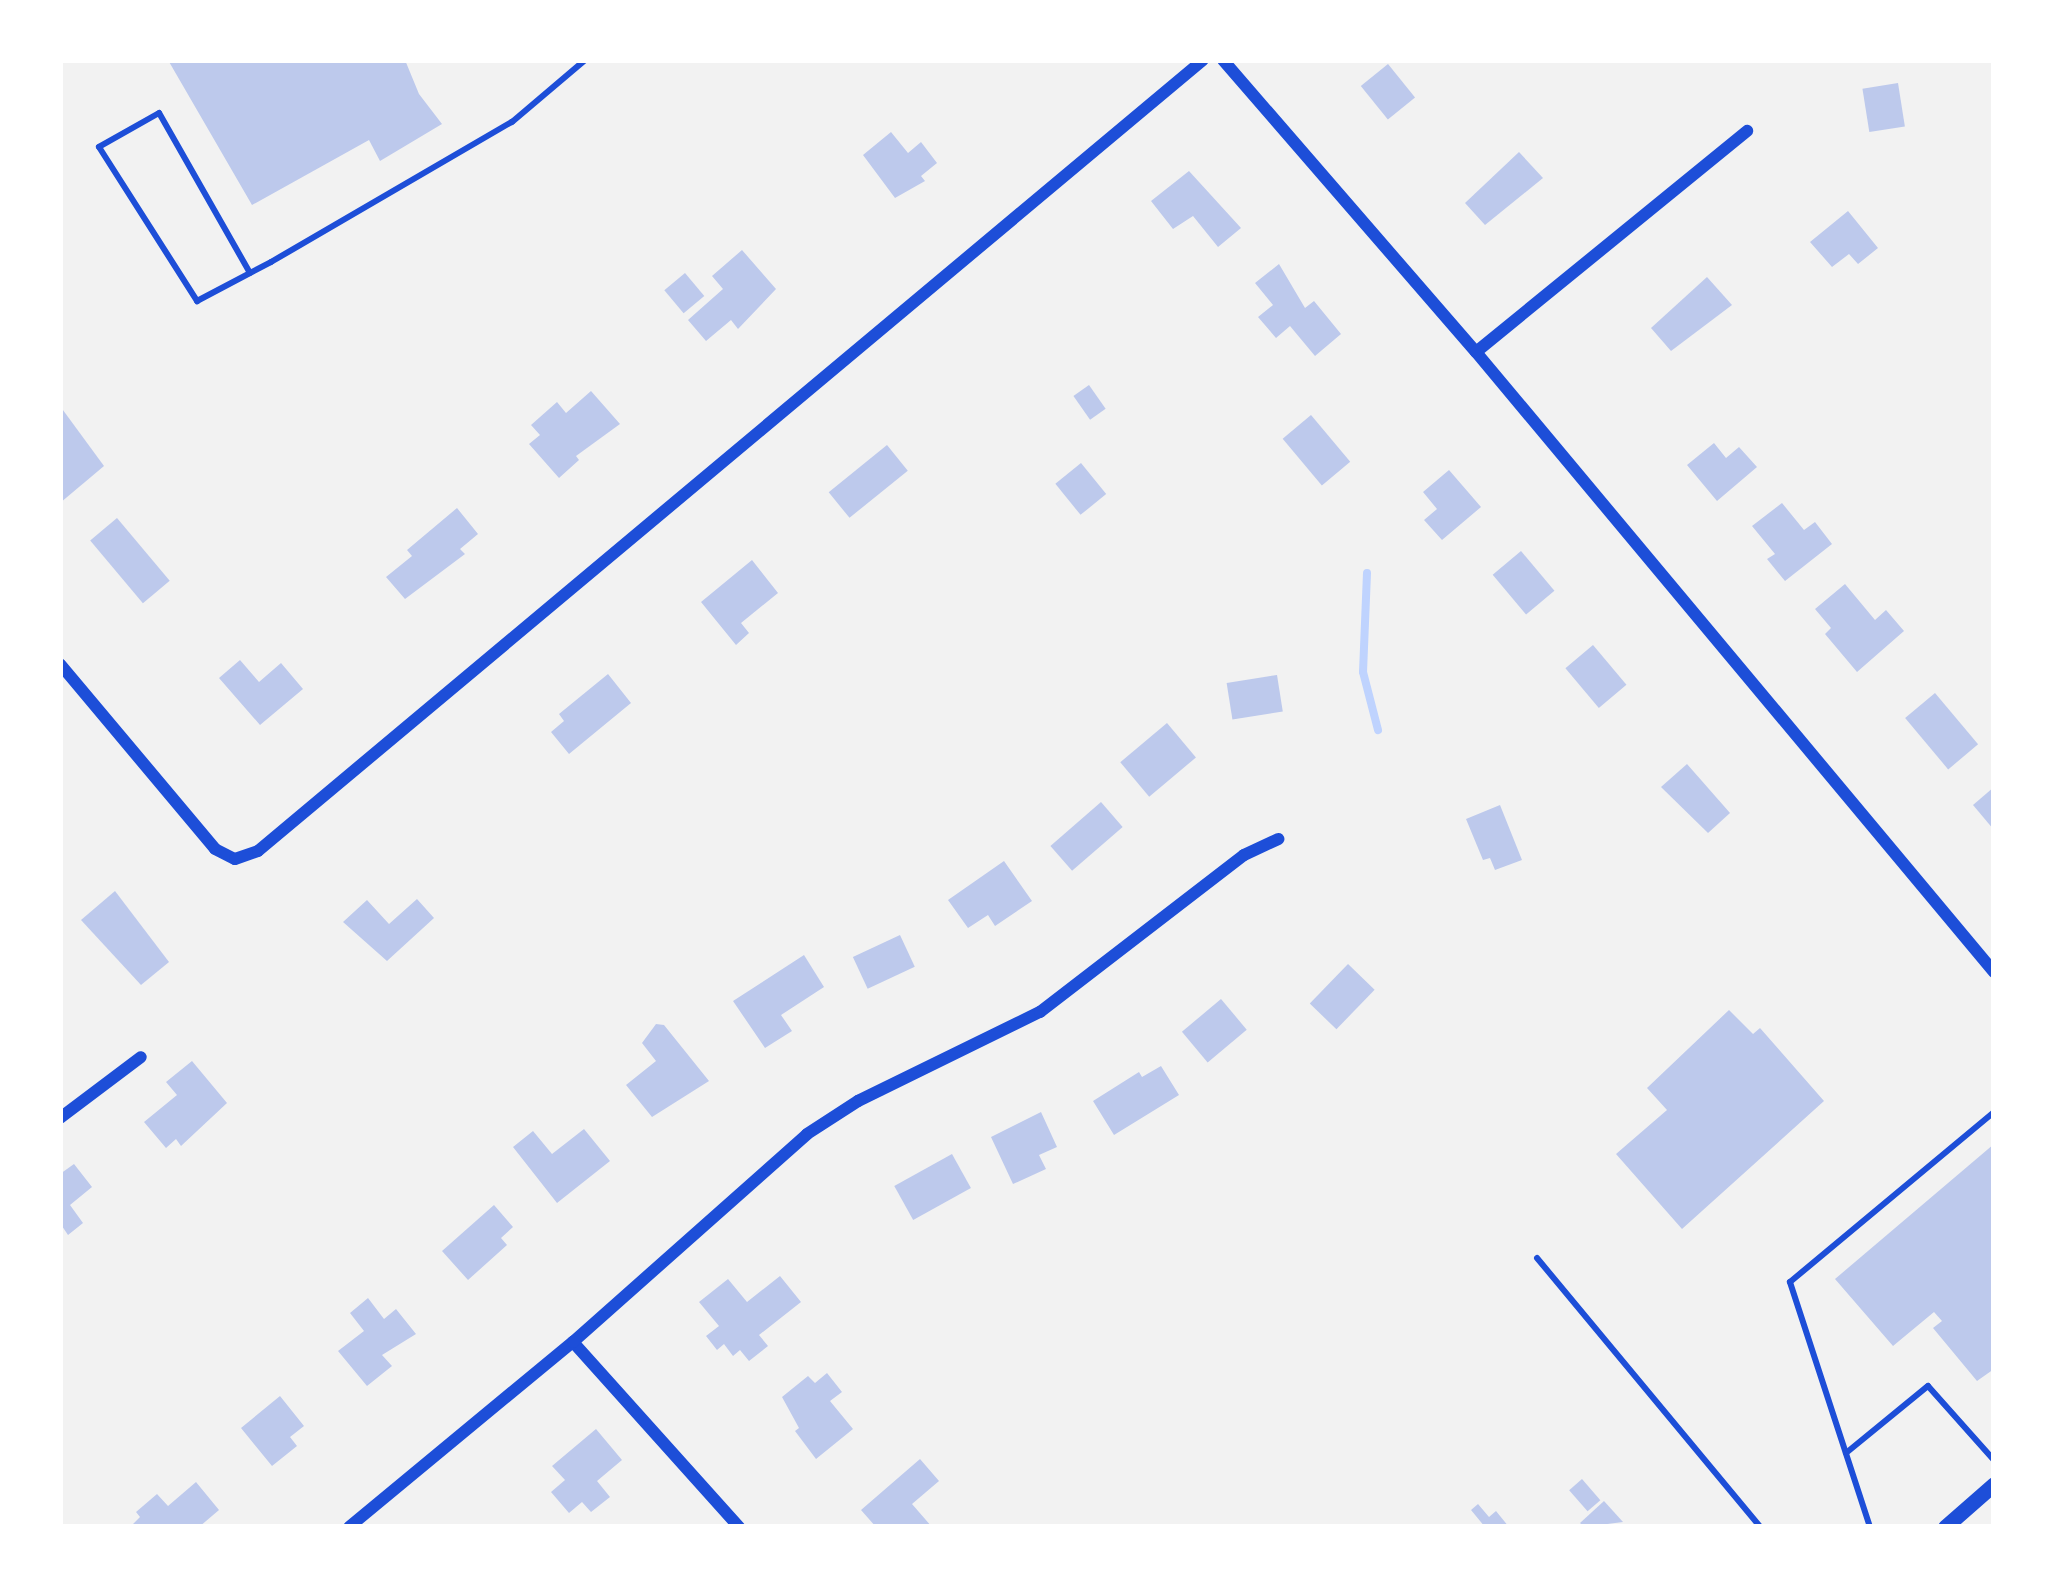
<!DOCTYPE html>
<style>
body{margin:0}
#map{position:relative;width:2054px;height:1587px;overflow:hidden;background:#f2f2f2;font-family:Quicksand,sans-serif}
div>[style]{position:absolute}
.stream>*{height:8px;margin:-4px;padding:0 4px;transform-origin:4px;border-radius:4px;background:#bfd3fe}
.building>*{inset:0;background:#bdc9ec;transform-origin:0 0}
.service>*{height:6px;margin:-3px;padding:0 3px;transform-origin:3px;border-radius:3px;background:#1d4ed8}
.minor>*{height:12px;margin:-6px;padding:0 6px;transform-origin:6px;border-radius:6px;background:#1d4ed8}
.tertiary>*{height:15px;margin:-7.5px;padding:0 7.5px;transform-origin:7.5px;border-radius:7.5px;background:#1d4ed8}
span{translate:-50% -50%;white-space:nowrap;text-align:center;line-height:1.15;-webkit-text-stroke:12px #fff;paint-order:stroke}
.frame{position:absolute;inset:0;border:63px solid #fff;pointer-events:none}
</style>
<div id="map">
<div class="stream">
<i style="left:1367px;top:573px;width:99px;rotate:92.3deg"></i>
<i style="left:1363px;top:672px;width:60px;rotate:75.5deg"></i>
</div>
<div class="building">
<i style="clip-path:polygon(168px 60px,405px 60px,419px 94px,442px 124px,380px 161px,369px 140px,252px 205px)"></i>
<i style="left:1388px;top:64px;width:43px;height:35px;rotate:51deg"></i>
<i style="left:1898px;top:83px;width:44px;height:36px;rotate:81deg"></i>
<i style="clip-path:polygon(891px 132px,908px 153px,921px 142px,937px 163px,921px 176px,925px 181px,895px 198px,863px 155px)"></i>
<i style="clip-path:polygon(1519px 152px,1543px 178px,1485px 225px,1465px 203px)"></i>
<i style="clip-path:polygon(1189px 171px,1241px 228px,1218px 247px,1193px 216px,1173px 229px,1151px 201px)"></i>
<i style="clip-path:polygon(1848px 211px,1878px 248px,1858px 264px,1849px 254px,1832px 267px,1810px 242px)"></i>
<i style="clip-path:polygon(742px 250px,776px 289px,738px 329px,731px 320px,706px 341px,688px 320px,723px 289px,712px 276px)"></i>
<i style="clip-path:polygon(1279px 264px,1305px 308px,1314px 301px,1341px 334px,1315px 356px,1290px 326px,1276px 338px,1258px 317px,1273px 305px,1255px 283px)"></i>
<i style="left:685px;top:273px;width:30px;height:27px;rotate:50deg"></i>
<i style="clip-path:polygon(1707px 277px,1732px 305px,1671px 351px,1651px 328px)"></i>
<i style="left:1089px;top:385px;width:29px;height:19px;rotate:55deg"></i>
<i style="clip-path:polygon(591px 391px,620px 424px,576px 456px,579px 460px,559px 478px,529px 444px,540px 435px,531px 425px,557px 402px,566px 413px)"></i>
<i style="clip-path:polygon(60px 406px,104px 466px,60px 503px)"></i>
<i style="left:1311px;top:415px;width:61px;height:37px;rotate:50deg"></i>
<i style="clip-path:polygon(1714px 443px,1726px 458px,1739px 447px,1757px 467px,1717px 501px,1687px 465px)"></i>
<i style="left:887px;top:445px;width:33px;height:75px;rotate:51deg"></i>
<i style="left:1081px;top:463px;width:40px;height:33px;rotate:51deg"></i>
<i style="clip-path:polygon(1449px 470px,1481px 507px,1442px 540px,1424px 520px,1437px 509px,1423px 492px)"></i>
<i style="clip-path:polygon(1782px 503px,1804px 530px,1815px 522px,1832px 544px,1785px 581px,1767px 559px,1775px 554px,1752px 526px)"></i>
<i style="clip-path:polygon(457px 508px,478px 534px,460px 549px,465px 554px,405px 599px,386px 577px,412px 556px,407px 550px)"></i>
<i style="left:117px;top:518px;width:82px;height:35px;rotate:50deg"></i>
<i style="left:1521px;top:551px;width:52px;height:37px;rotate:50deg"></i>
<i style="clip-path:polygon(752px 560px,778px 593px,741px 623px,749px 633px,736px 645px,701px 602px)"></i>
<i style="clip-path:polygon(1845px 584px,1875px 620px,1886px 610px,1904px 631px,1857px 672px,1825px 634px,1831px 628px,1815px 609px)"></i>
<i style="left:1593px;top:645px;width:52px;height:36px;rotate:50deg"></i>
<i style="clip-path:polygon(240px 660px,259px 682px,281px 663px,303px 689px,260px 725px,219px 678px)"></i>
<i style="clip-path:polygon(608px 674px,631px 703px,569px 754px,551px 732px,564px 721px,559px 714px)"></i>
<i style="left:1277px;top:675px;width:37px;height:51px;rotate:81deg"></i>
<i style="left:1935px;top:693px;width:67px;height:39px;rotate:50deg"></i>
<i style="left:1167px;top:723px;width:45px;height:61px;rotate:50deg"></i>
<i style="clip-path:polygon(1687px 764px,1730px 813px,1708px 833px,1661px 787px)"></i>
<i style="clip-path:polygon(1994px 787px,1994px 830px,1973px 805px)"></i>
<i style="left:1101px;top:802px;width:33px;height:67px;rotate:49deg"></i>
<i style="clip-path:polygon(1500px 805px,1522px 860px,1495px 870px,1490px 858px,1483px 860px,1466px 819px)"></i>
<i style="clip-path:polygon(1004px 861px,1032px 901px,995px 926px,988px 915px,968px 928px,948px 900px)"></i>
<i style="clip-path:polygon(115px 891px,169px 962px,141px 985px,81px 920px)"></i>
<i style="clip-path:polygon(417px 899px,434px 918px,387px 961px,343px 922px,367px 900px,389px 924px)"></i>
<i style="left:900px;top:935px;width:35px;height:52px;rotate:65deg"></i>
<i style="clip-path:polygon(804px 955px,824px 987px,781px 1015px,792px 1031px,765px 1048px,733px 1001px)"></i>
<i style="left:1348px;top:964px;width:37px;height:55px;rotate:44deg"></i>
<i style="left:1221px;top:999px;width:40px;height:51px;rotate:50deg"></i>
<i style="clip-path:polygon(1729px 1010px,1753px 1034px,1760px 1028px,1824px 1101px,1682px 1229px,1616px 1154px,1667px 1110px,1647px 1088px)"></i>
<i style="clip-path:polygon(656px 1024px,664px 1025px,709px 1081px,652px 1117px,626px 1085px,656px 1061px,642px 1043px)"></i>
<i style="clip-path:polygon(192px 1061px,227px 1103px,181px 1146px,176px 1139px,166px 1148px,144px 1122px,177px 1095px,166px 1082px)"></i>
<i style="clip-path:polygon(1161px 1066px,1179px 1095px,1114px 1135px,1093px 1101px,1139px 1072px,1142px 1077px)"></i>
<i style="clip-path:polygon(1041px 1112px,1057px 1147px,1039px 1155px,1046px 1169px,1013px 1184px,991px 1137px)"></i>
<i style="clip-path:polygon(584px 1129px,610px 1161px,557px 1203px,513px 1147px,533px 1131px,552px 1154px)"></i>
<i style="clip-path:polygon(1994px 1144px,1994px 1369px,1977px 1381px,1933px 1328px,1942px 1321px,1934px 1312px,1893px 1346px,1835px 1279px)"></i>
<i style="left:952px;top:1154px;width:39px;height:66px;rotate:61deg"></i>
<i style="clip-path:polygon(74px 1164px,92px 1187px,70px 1205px,83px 1223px,68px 1235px,60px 1223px,60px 1174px)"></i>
<i style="clip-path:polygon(494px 1205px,513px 1227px,501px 1238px,507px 1245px,468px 1280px,442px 1251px)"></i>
<i style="clip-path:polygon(780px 1276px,801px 1302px,759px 1335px,768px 1346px,749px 1361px,740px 1350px,733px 1356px,724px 1344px,717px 1350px,706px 1336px,719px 1326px,699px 1302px,728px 1279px,747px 1302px)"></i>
<i style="clip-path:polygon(368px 1298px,384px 1319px,396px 1309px,416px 1334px,382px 1355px,392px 1366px,367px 1386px,338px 1351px,364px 1331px,350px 1313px)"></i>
<i style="clip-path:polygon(827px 1373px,842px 1392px,830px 1401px,853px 1429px,816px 1459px,795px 1431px,799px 1428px,782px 1397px,808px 1376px,815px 1383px)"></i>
<i style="clip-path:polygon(280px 1396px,304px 1426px,290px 1437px,297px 1446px,272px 1466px,241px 1428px)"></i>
<i style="clip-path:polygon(596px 1429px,622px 1460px,597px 1481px,610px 1497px,591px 1512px,582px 1502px,569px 1513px,551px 1492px,565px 1480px,552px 1466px)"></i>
<i style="clip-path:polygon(920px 1459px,939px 1481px,912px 1504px,932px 1527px,876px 1527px,861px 1510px)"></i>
<i style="left:1582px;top:1479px;width:28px;height:17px;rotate:49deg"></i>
<i style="clip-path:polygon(196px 1482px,219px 1510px,199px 1527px,133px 1524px,140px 1517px,136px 1512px,157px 1494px,168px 1506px)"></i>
<i style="clip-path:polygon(1604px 1501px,1623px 1522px,1584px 1527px,1580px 1523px)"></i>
<i style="clip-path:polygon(1478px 1504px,1489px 1517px,1496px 1511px,1509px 1527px,1485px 1527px,1471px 1510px)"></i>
</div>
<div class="service">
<i style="left:250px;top:273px;width:184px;rotate:-119.6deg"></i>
<i style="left:159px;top:113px;width:69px;rotate:150.5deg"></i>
<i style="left:99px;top:147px;width:183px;rotate:57.5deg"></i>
<i style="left:197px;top:301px;width:84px;rotate:-27.8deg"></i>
<i style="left:271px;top:262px;width:279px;rotate:-30.2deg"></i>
<i style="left:512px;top:122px;width:96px;rotate:-40.3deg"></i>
<i style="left:1537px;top:1258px;width:349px;rotate:50.3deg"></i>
<i style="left:1846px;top:1453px;width:106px;rotate:-39.3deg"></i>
<i style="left:1928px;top:1386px;width:99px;rotate:48.3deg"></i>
<i style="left:1870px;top:1527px;width:258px;rotate:-108.1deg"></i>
<i style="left:1790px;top:1282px;width:266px;rotate:-39.8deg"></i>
</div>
<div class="minor">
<i style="left:1223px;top:60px;width:386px;rotate:49.1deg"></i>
<i style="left:1476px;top:352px;width:808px;rotate:50.12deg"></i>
<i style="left:1476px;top:352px;width:350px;rotate:-39.2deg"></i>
<i style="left:60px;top:664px;width:241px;rotate:50deg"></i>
<i style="left:215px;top:849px;width:22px;rotate:27deg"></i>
<i style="left:235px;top:859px;width:24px;rotate:-19deg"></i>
<i style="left:258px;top:851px;width:1232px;rotate:-39.93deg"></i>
<i style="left:60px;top:1118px;width:101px;rotate:-37deg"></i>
<i style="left:573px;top:1342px;width:249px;rotate:48.1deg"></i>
<i style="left:349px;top:1527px;width:291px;rotate:-39.6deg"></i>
<i style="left:573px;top:1342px;width:313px;rotate:-41.6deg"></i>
<i style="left:807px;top:1134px;width:61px;rotate:-32.9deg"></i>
<i style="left:858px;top:1101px;width:203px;rotate:-26.1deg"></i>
<i style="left:1040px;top:1012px;width:257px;rotate:-37.6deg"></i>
<i style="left:1244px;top:855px;width:38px;rotate:-25deg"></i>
</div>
<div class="tertiary">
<i style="left:1945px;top:1527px;width:65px;rotate:-41.3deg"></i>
</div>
<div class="frame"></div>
</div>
